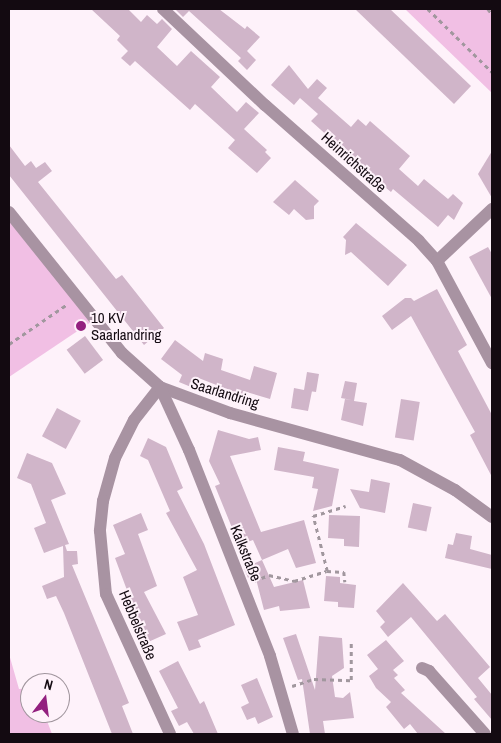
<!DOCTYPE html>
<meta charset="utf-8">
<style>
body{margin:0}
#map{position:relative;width:501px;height:743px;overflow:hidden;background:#fef2fa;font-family:"Archivo Narrow",sans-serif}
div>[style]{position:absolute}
.green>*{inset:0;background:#f1bfe4}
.building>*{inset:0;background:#d0b5c9;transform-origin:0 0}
.path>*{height:2.5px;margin-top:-1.25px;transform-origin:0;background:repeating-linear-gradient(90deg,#a1979e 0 4px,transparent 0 8px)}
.minor>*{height:12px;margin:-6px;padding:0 6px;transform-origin:6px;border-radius:6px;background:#a893a2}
.dots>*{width:14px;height:14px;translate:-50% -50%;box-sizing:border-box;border:2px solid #fef2fa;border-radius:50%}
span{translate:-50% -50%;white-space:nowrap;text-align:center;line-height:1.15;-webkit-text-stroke:4px #fef2fa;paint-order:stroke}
.street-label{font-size:15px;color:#130a11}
.poi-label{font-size:15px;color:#130a11}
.left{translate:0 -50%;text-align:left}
.frame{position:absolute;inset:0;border:10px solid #130a11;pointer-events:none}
.north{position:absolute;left:20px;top:673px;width:50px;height:50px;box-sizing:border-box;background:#fef2fa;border:1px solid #a0959d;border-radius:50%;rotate:15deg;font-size:14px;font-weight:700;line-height:20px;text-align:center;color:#130a11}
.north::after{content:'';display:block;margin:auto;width:18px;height:22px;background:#93207f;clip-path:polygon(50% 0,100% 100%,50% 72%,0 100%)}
</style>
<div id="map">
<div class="green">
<i style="clip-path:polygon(405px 9px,492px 9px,492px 93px)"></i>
<i style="clip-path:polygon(9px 221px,91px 322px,9px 377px)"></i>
<i style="clip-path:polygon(9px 654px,19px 689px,30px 688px,30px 713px,44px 713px,52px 734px,9px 734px)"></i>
</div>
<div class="building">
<i style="clip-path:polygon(91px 9px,128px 9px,141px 22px,147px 15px,157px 24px,162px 19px,172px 29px,157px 47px,177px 66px,191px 51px,220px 77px,211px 87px,237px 112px,246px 102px,259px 113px,244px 129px,267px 150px,265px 152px,271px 158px,257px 173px,228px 148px,235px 140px,195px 104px,190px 110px,135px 61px,130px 66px,121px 58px,128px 51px,117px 40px,120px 36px)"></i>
<i style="clip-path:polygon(175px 9px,219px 9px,245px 29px,247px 26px,260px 37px,247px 51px,256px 60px,247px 70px,238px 61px,241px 58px,189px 11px,183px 17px)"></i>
<i style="clip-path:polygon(355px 9px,390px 9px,471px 86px,454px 104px)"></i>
<i style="clip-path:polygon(289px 65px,308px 89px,317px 79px,327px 88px,318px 98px,351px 127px,358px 119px,366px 126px,370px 121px,410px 156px,399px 169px,418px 186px,424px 179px,448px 199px,453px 194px,463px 203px,454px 220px,448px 215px,438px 227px,393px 189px,391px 192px,380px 183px,311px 121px,318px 114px,300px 98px,294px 105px,271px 85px)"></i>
<i style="clip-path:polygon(9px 145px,25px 166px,31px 161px,36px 168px,45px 162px,52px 171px,38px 182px,116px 279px,122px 275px,164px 328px,144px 345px,9px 175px)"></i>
<i style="clip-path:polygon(492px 151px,492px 198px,478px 174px)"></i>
<i style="clip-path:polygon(295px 180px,319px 201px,314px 206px,314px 219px,306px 220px,294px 209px,289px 215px,273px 202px)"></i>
<i style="clip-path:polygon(356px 223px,407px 265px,388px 286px,351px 252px,345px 255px,346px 240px,343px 237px)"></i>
<i style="clip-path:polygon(488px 247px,492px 254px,492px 299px,469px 257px)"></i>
<i style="clip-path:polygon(437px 289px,467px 345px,458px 351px,492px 415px,492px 477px,470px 435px,475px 432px,411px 316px,392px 330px,382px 316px,405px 298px,411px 298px,414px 301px)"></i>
<i style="left:85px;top:336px;width:30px;height:23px;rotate:53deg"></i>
<i style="clip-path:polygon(175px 340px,203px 361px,205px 353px,223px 359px,221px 370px,250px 380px,254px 366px,277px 373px,270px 399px,243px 391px,242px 395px,196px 377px,191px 387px,179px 382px,182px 375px,161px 359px)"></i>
<i style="clip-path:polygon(307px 372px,319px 374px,316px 392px,309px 391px,312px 391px,308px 411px,291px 408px,294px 388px,304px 390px)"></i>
<i style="clip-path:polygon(345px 381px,357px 383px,354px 401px,367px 403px,363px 426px,341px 420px,345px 399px,352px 400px,341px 398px)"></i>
<i style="left:401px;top:399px;width:19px;height:39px;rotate:9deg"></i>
<i style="left:57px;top:408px;width:27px;height:32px;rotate:28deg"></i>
<i style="clip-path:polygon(218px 430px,249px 439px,258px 437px,261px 450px,230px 456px,261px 532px,304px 520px,316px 563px,296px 568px,288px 549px,262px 560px,253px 540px,239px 545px,215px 486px,220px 484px,209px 461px)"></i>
<i style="clip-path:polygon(148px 438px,166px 447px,183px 488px,177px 491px,204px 544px,235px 625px,198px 640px,201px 647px,189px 651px,177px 622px,198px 615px,183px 577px,197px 570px,166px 513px,170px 511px,148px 460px,140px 456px)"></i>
<i style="clip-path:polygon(278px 447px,305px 452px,303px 461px,339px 469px,332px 506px,313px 511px,318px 489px,312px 488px,314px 477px,274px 470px)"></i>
<i style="clip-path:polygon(27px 453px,52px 463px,66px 494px,51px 500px,69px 544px,65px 545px,67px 551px,77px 551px,78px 564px,72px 565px,129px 703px,122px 706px,133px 734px,112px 734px,64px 613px,56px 596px,47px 599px,42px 586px,64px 577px,63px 546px,44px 553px,34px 528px,46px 523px,31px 484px,17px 478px)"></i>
<i style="clip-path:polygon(371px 479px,390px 483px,385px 513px,360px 508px,350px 489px,369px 492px)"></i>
<i style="left:413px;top:503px;width:19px;height:25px;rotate:12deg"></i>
<i style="clip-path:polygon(141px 513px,148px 530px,138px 534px,157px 586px,144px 592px,166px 634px,146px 643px,131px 610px,134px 609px,115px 558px,125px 554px,113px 525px)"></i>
<i style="clip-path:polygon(329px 515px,360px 516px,359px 547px,344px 546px,344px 539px,328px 538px)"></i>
<i style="clip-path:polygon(456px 533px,472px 536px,470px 549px,492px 555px,492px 569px,445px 558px,448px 544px,453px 545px)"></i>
<i style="clip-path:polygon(262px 560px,274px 587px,303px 580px,310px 608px,280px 611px,279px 606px,264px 610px,255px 575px,248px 578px,244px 568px)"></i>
<i style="clip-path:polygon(326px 576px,340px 577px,340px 583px,356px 585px,354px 608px,338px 607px,338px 602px,324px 601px)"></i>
<i style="clip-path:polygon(403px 583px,437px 621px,445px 614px,490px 667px,478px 678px,492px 695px,492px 720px,474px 699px,477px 697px,411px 617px,388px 637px,380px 627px,385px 622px,376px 611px)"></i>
<i style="clip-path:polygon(296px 634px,315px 690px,319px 636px,342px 638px,344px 668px,332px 676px,335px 697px,343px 698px,350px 692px,354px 718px,323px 721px,325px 734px,310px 734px,302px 679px,298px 680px,283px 638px)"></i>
<i style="clip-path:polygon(386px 640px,404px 661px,393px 670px,398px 675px,394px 678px,405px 690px,401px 693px,446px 734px,418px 734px,410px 724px,404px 729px,386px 707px,391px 702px,376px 688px,369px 676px,378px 669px,367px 655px)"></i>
<i style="clip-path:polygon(178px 661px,200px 704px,204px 701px,218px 734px,194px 734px,187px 722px,179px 726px,171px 711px,178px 708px,159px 671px)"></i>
<i style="clip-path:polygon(257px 678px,273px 717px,258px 724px,255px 717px,247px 720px,241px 707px,249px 703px,241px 685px)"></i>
</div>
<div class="path">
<i style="left:428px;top:9px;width:90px;rotate:44.5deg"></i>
<i style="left:488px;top:9px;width:6px;rotate:51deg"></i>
<i style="left:9px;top:344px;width:69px;rotate:-34.4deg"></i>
<i style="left:327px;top:571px;width:57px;rotate:-104.3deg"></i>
<i style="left:313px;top:516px;width:34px;rotate:-17deg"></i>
<i style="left:254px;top:581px;width:16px;rotate:-22deg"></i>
<i style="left:269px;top:575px;width:26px;rotate:13deg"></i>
<i style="left:294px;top:581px;width:34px;rotate:-17deg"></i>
<i style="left:327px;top:571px;width:17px;rotate:3deg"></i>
<i style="left:344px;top:572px;width:10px;rotate:84deg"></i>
<i style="left:292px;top:686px;width:23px;rotate:-18deg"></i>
<i style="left:314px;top:679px;width:37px;rotate:2deg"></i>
<i style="left:351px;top:680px;width:38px;rotate:-90deg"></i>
</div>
<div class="minor">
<i style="left:163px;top:9px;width:140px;rotate:43.3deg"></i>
<i style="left:265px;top:105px;width:205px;rotate:41.4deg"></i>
<i style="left:419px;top:241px;width:27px;rotate:48deg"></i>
<i style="left:437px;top:261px;width:116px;rotate:61.7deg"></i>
<i style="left:9px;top:212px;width:181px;rotate:51.3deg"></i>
<i style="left:122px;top:353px;width:51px;rotate:41.8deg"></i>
<i style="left:160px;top:387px;width:75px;rotate:20.4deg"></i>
<i style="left:230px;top:413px;width:176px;rotate:15.5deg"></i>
<i style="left:400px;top:460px;width:63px;rotate:28.6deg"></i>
<i style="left:455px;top:490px;width:46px;rotate:36.1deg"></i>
<i style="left:437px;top:261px;width:76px;rotate:-43.4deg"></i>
<i style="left:160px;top:387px;width:42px;rotate:128.2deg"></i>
<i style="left:134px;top:420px;width:42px;rotate:116.6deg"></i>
<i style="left:115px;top:458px;width:45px;rotate:105.6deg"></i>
<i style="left:103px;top:501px;width:30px;rotate:96deg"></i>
<i style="left:100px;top:531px;width:63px;rotate:84.6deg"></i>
<i style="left:106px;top:594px;width:154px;rotate:65.4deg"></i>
<i style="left:160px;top:387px;width:69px;rotate:65.3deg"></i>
<i style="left:189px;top:450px;width:221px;rotate:68.5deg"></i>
<i style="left:270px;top:656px;width:81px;rotate:73.6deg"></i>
<i style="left:422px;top:668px;width:8px;rotate:23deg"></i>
<i style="left:429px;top:671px;width:84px;rotate:48.4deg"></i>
</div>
<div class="dots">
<i style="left:81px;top:326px;background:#93207f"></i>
</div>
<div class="street-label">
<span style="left:354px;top:162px;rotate:42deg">Heinrichstraße</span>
<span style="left:225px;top:393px;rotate:17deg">Saarlandring</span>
<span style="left:246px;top:553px;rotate:68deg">Kalkstraße</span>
<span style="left:138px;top:625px;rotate:67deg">Hebbelstraße</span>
</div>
<div class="poi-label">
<span class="left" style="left:91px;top:326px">10 KV<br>Saarlandring</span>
</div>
<div class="frame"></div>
<div class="north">N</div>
</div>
